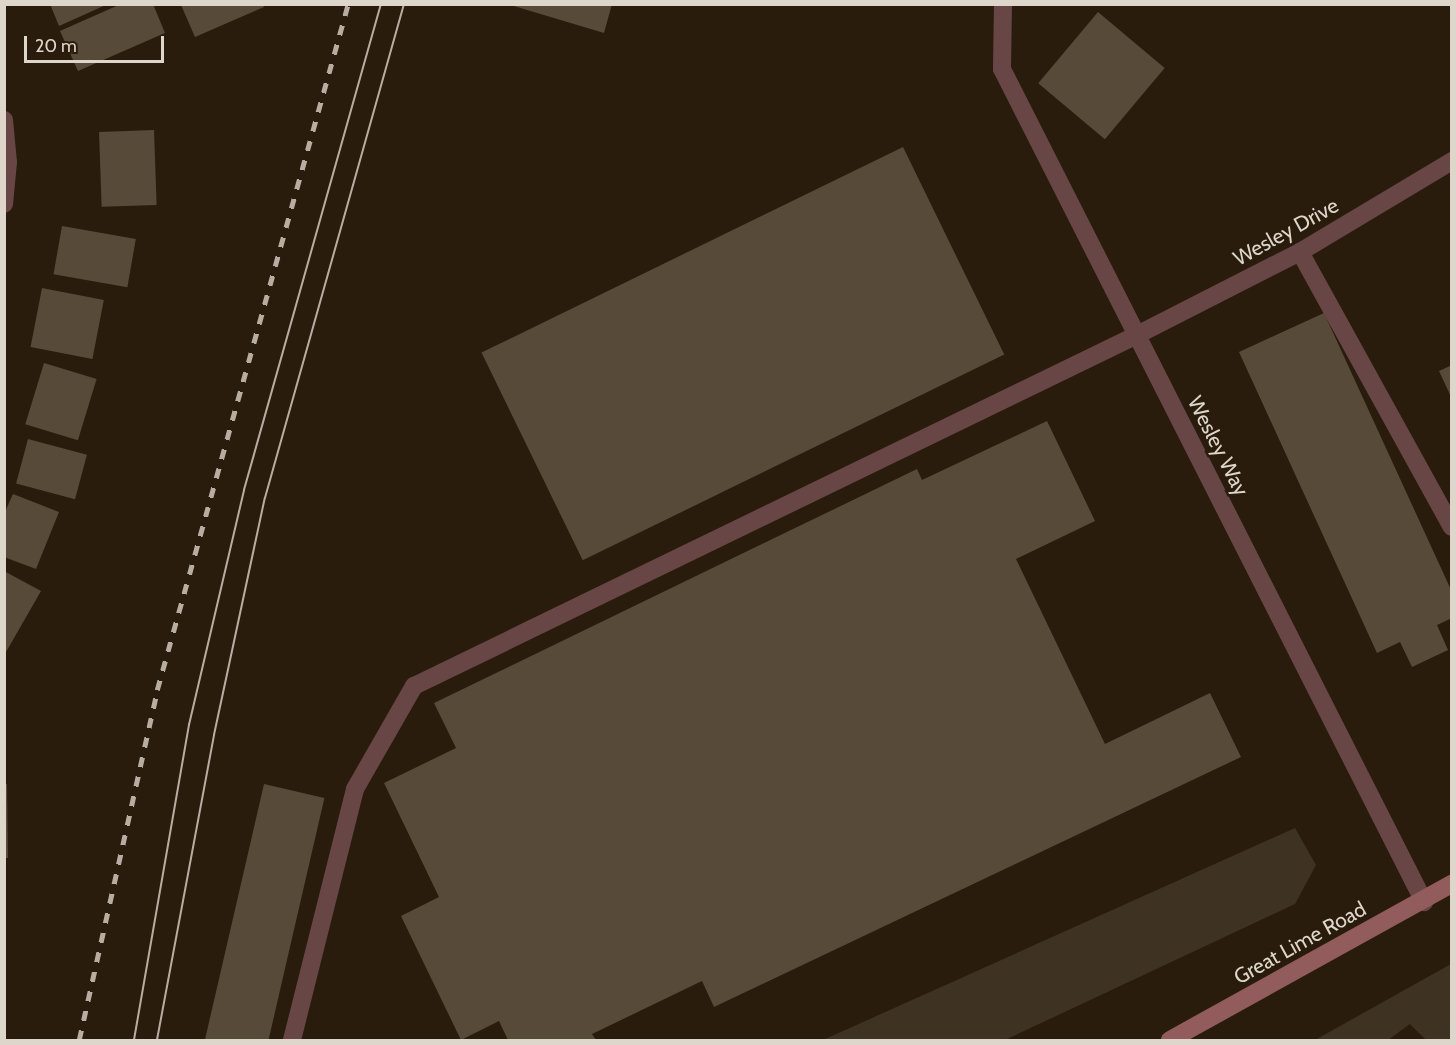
<!DOCTYPE html>
<style>
body{margin:0}
#map{position:relative;width:1456px;height:1045px;overflow:hidden;background:#291c0c;font-family:Cabin,sans-serif}
div>[style]{position:absolute}
.green>*{inset:0;background:#3e3222}
.building>*{inset:0;background:#584a38;transform-origin:0 0}
.lane>*{height:18px;margin:-9px;padding:0 9px;transform-origin:9px;border-radius:9px;background:#694646}
.street>*{height:18px;margin:-9px;padding:0 9px;transform-origin:9px;border-radius:9px;background:#694646}
.secondary>*{height:18px;margin:-9px;padding:0 9px;transform-origin:9px;border-radius:9px;background:#925c5c}
.tram>*{height:1.5px;margin:-0.75px;padding:0 0.75px;transform-origin:0.75px;border-radius:0.75px;background:#b7ada2}
.rail>*{height:4.5px;margin-top:-2.25px;transform-origin:0;background:repeating-linear-gradient(90deg,#b7ada2 0 10px,transparent 0 20px)}
span{translate:-50% -50%;white-space:nowrap;text-align:center;line-height:1.15;-webkit-text-stroke:5px #291c0c;paint-order:stroke}
.street-label{font-size:21px;color:#ded5cb}
.frame{position:absolute;inset:0;border:6px solid #ded5cb;pointer-events:none}
.scale{position:absolute;left:24px;top:36px;width:140px;height:27px;box-sizing:border-box;border:3px solid #ded5cb;border-top:0;padding-left:8px;font-size:18px;line-height:21px;white-space:nowrap;color:#ded5cb;-webkit-text-stroke:4px #291c0c;paint-order:stroke}
</style>
<div id="map">
<div class="green">
<i style="clip-path:polygon(1295px 828px,1316px 865px,1295px 904px,1005px 1040px,823px 1040px)"></i>
<i style="clip-path:polygon(1451px 964px,1451px 1040px,1426px 1040px,1410px 1024px,1388px 1040px,1315px 1040px)"></i>
</div>
<div class="building">
<i style="clip-path:polygon(50px 4px,108px 4px,59px 26px)"></i>
<i style="clip-path:polygon(121px 4px,153px 4px,165px 33px,78px 71px,60px 31px)"></i>
<i style="clip-path:polygon(507px 4px,612px 4px,604px 33px)"></i>
<i style="clip-path:polygon(181px 5px,263px 5px,264px 7px,195px 37px)"></i>
<i style="left:1098px;top:12px;width:87px;height:93px;rotate:40deg"></i>
<i style="left:154px;top:130px;width:75px;height:55px;rotate:88deg"></i>
<i style="left:903px;top:147px;width:231px;height:469px;rotate:64deg"></i>
<i style="left:62px;top:226px;width:75px;height:49px;rotate:10deg"></i>
<i style="left:42px;top:288px;width:63px;height:60px;rotate:11deg"></i>
<i style="clip-path:polygon(1324px 313px,1452px 592px,1452px 618px,1437px 625px,1448px 650px,1412px 667px,1400px 642px,1377px 653px,1239px 352px)"></i>
<i style="left:44px;top:363px;width:55px;height:64px;rotate:17deg"></i>
<i style="clip-path:polygon(1452px 365px,1452px 399px,1439px 371px)"></i>
<i style="clip-path:polygon(1047px 421px,1095px 521px,1016px 559px,1105px 744px,1210px 693px,1241px 757px,714px 1007px,702px 981px,592px 1034px,596px 1040px,508px 1040px,499px 1021px,461px 1040px,401px 916px,439px 897px,384px 783px,456px 748px,434px 703px,917px 469px,922px 480px)"></i>
<i style="left:28px;top:439px;width:61px;height:46px;rotate:15deg"></i>
<i style="clip-path:polygon(13px 494px,59px 512px,36px 569px,4px 557px,4px 514px)"></i>
<i style="clip-path:polygon(4px 571px,41px 591px,6px 652px,4px 651px)"></i>
<i style="clip-path:polygon(4px 784px,7px 784px,8px 858px,4px 858px)"></i>
<i style="left:264px;top:784px;width:62px;height:263px;rotate:13deg"></i>
</div>
<div class="lane">
<i style="left:1300px;top:252px;width:314px;rotate:61.1deg"></i>
<i style="left:292px;top:1040px;width:259px;rotate:-75.9deg"></i>
<i style="left:355px;top:789px;width:119px;rotate:-60.2deg"></i>
<i style="left:414px;top:686px;width:804px;rotate:-25.9deg"></i>
</div>
<div class="street">
<i style="left:1003px;top:4px;width:65px;rotate:90.9deg"></i>
<i style="left:1002px;top:69px;width:934px;rotate:63.13deg"></i>
<i style="left:4px;top:120px;width:42px;rotate:84.6deg"></i>
<i style="left:8px;top:162px;width:42px;rotate:95.4deg"></i>
<i style="left:1137px;top:335px;width:183px;rotate:-27deg"></i>
<i style="left:1300px;top:252px;width:177px;rotate:-30.9deg"></i>
</div>
<div class="secondary">
<i style="left:1170px;top:1040px;width:322px;rotate:-29deg"></i>
</div>
<div class="tram">
<i style="left:134px;top:1040px;width:320px;rotate:-80.1deg"></i>
<i style="left:189px;top:725px;width:241px;rotate:-76.8deg"></i>
<i style="left:244px;top:490px;width:505px;rotate:-74.26deg"></i>
<i style="left:157px;top:1040px;width:310px;rotate:-79.4deg"></i>
<i style="left:214px;top:735px;width:242px;rotate:-77.9deg"></i>
<i style="left:265px;top:498px;width:513px;rotate:-74.28deg"></i>
</div>
<div class="rail">
<i style="left:79px;top:1040px;width:359px;rotate:-77.4deg"></i>
<i style="left:157px;top:690px;width:712px;rotate:-74.44deg"></i>
</div>
<div class="street-label">
<span style="left:1286px;top:232px;rotate:-29deg">Wesley Drive</span>
<span style="left:1218px;top:446px;rotate:63deg">Wesley Way</span>
<span style="left:1300px;top:943px;rotate:-29deg">Great Lime Road</span>
</div>
<div class="frame"></div>
<div class="scale">20 m</div>
</div>
